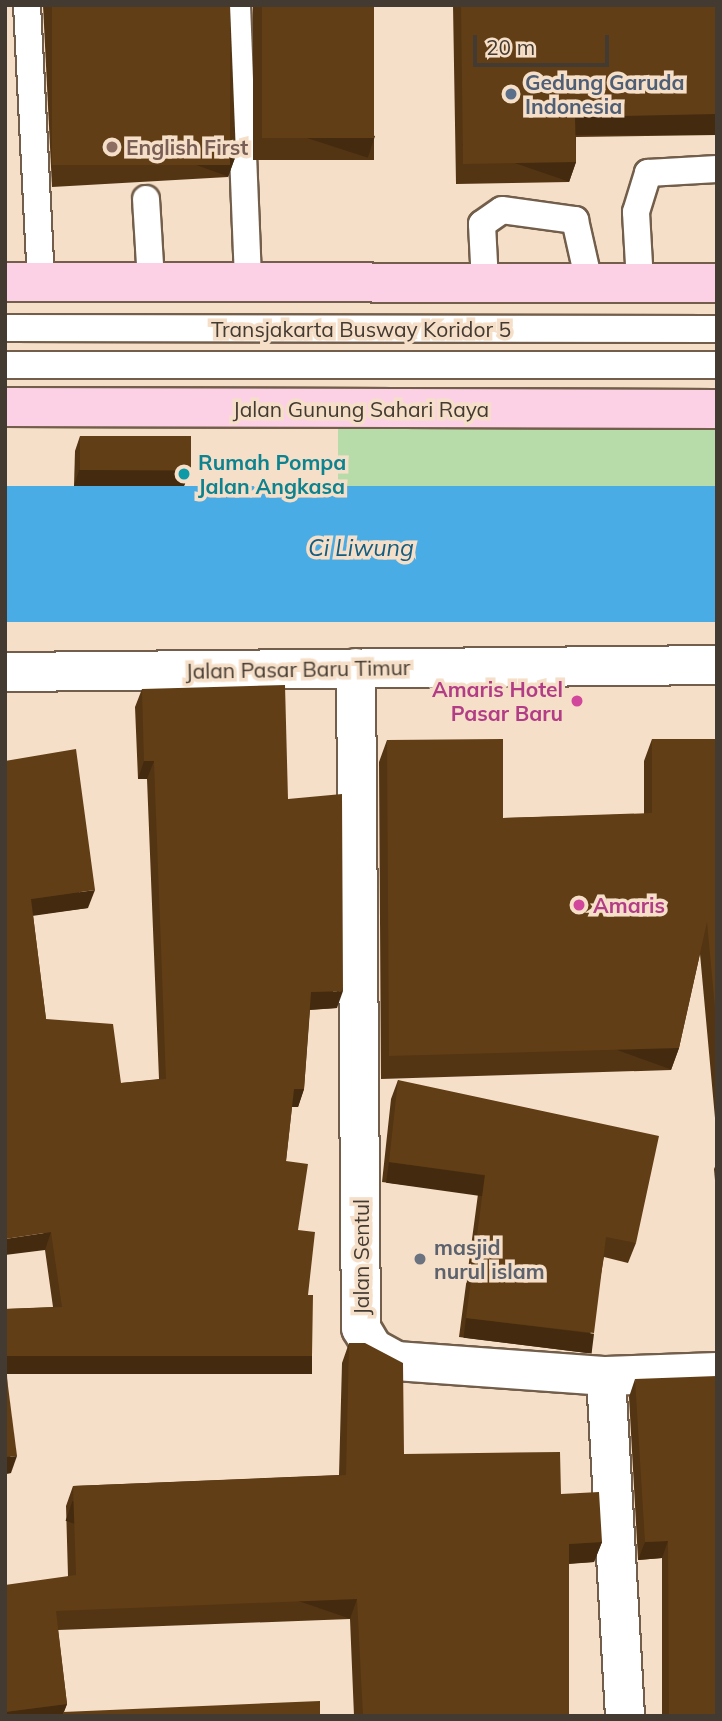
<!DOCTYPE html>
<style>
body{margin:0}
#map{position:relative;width:722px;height:1721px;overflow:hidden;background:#f6dfc8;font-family:Mulish,sans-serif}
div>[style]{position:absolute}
.green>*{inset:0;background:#b8dbaa;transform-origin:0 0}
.water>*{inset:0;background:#49ace4;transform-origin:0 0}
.roads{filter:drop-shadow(2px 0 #725e4a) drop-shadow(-2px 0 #725e4a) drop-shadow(0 2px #725e4a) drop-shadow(0 -2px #725e4a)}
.lane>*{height:26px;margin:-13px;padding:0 13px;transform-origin:13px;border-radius:13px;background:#fff}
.street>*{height:38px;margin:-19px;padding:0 19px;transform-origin:19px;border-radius:19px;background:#fff}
.secondary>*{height:38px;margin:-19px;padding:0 19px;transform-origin:19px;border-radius:19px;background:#fff}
.primary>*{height:38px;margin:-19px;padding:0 19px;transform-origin:19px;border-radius:19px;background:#fcd1e6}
.wall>*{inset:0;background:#533513;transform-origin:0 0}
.shaded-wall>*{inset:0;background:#442b0f;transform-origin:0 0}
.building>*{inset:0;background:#613e16;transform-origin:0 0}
.dots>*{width:19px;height:19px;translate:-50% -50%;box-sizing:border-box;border:4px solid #f6dfc8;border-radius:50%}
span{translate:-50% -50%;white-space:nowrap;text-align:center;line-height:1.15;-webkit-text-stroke:7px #f6dfc8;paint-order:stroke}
.service-label{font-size:21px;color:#4e5e75;font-weight:700}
.left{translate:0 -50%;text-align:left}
.education-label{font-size:21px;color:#785e54;font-weight:700}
.street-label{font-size:21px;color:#433a31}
.culture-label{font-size:21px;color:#0d838f;font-weight:700}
.hotel-label{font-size:21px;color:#b23c85;font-weight:700}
.right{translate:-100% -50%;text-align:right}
.worship-label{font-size:21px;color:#5b616d;font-weight:700}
.water-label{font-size:23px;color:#125d82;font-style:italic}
.frame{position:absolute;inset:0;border:7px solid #433a31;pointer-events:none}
.scale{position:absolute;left:473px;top:35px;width:136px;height:32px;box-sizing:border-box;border:4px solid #433a31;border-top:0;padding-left:9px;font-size:21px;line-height:24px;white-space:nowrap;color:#433a31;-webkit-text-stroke:5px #f6dfc8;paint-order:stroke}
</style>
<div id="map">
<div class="green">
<i style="left:338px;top:409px;width:379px;height:77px"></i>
</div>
<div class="water">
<i style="left:717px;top:486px;width:136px;height:712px;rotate:90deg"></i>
</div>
<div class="roads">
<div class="lane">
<i style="left:27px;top:5px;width:277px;rotate:87.1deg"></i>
<i style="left:237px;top:5px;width:276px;rotate:87.7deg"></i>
<i style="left:146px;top:199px;width:82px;rotate:86.5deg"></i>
<i style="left:485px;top:282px;width:58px;rotate:-93deg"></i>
<i style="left:482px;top:224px;width:24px;rotate:-35deg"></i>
<i style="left:502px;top:210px;width:74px;rotate:7.8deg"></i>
<i style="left:575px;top:220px;width:64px;rotate:77.3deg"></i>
<i style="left:640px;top:282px;width:70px;rotate:-93.3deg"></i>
<i style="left:636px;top:212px;width:41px;rotate:-72.9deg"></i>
<i style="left:648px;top:173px;width:69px;rotate:-3.3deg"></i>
<i style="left:5px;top:328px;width:712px;rotate:0.08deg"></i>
<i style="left:5px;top:365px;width:712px"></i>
</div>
<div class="street">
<i style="left:356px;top:668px;width:660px;rotate:89.57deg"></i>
<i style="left:361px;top:1328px;width:23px;rotate:59deg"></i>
<i style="left:373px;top:1348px;width:26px;rotate:29deg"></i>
<i style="left:396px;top:1361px;width:211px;rotate:4.1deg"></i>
<i style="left:606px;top:1376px;width:111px;rotate:-2.1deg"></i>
<i style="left:606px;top:1376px;width:341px;rotate:86.8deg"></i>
</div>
<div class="secondary">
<i style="left:5px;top:672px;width:712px;rotate:-0.56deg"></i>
</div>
<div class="primary">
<i style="left:5px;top:282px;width:712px;rotate:0.08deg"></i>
<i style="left:5px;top:407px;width:712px;rotate:0.16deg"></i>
</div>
</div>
<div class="wall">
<i style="clip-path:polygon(43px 5px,230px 5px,236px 155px,228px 177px,52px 187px)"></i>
<i style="left:253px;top:5px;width:121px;height:155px"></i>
<i style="clip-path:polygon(453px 5px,717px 5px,717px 135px,576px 137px,576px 162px,569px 182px,456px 184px)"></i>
<i style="clip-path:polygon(80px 436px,190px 471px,184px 486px,74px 486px,75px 451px)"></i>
<i style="clip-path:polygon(142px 689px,288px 799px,337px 1008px,310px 1010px,304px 1089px,298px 1107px,292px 1107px,286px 1161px,298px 1230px,308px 1295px,312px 1356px,306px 1374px,7px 1374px,11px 1473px,5px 1474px,5px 1309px,53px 1307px,45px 1250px,5px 761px,88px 908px,33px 915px,46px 1019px,121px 1083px,159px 1079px,147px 779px,138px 779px,135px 707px)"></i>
<i style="clip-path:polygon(652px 739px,717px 739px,717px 1140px,700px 954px,679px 1048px,671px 1070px,381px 1079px,379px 762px,387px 740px,503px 818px,644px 814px,644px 761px)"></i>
<i style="clip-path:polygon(398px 1080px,636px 1243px,628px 1263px,604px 1257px,587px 1353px,459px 1337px,478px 1194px,382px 1182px,391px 1099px)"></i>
<i style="clip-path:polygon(717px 1162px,717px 1203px,714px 1169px)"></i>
<i style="clip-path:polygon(349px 1343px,404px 1454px,561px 1494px,602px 1542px,594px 1562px,569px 1564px,569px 1715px,583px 1716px,354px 1716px,350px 1619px,58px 1630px,67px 1704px,64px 1712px,320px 1716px,5px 1716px,68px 1576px,66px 1506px,73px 1486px,339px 1475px,342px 1363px)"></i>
<i style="clip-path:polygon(635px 1379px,717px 1716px,662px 1716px,662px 1558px,638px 1560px,629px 1397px)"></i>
</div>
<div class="shaded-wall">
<i style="left:717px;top:114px;width:21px;height:142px;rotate:90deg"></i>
<i style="left:375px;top:136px;width:23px;height:108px;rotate:108deg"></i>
<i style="left:236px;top:155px;width:23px;height:176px;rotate:110deg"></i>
<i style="left:576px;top:162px;width:21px;height:113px;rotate:109deg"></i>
<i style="clip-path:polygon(79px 470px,190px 471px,184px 486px,74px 486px)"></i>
<i style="clip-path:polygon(144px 761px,154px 761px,147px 779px,138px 779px)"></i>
<i style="clip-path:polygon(95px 890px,88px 908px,25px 917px,31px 899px)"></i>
<i style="clip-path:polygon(343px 991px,337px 1008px,305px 1010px,311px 992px)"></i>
<i style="left:679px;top:1048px;width:23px;height:290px;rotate:110deg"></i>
<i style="clip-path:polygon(294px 1089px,304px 1089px,298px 1107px,287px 1107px)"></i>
<i style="left:389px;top:1162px;width:97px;height:21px;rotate:8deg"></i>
<i style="clip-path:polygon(51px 1232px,45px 1250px,5px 1255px,5px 1239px)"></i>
<i style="left:466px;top:1318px;width:129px;height:20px;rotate:7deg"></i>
<i style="left:5px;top:1356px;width:307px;height:18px"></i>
<i style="clip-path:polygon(17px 1456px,11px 1473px,5px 1474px,5px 1457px)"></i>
<i style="clip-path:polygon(668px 1541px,662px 1558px,638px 1560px,645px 1542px)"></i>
<i style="clip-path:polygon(602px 1542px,594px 1562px,562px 1564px,569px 1544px)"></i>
<i style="left:357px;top:1599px;width:21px;height:301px;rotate:109deg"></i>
<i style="clip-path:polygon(67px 1704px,62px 1716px,5px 1716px,5px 1712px)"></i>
</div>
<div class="building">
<i style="left:52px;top:5px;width:178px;height:160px"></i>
<i style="left:262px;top:5px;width:112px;height:133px"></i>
<i style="clip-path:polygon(461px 5px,717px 5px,717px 114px,575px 117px,576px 162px,463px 164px)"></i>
<i style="left:80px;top:436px;width:111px;height:34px"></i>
<i style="clip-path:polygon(285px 685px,288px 799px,342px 794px,343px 991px,311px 992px,304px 1089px,294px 1089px,286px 1161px,308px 1164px,298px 1230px,315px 1232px,308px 1295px,313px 1295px,312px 1356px,5px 1356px,5px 1309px,62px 1307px,51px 1232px,5px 1239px,5px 761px,76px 749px,95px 890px,31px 899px,46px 1019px,113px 1024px,121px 1083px,166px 1079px,154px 761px,144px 761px,142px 689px)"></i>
<i style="clip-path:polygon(503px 739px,503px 818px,652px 813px,652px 739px,717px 739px,717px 1029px,707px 922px,679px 1048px,389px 1056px,387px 740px)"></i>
<i style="clip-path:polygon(398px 1080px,659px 1136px,636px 1243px,606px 1237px,594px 1333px,466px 1318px,485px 1175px,389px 1162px)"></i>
<i style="clip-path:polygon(349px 1343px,365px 1343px,403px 1363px,404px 1454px,560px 1452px,561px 1494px,599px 1492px,602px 1542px,569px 1544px,569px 1715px,583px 1715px,583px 1716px,363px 1716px,357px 1599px,56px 1611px,67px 1704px,5px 1712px,5px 1585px,76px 1575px,73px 1486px,346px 1475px)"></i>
<i style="clip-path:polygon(5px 1363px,17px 1456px,5px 1457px)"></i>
<i style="clip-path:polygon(717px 1376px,717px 1716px,669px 1716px,668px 1541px,645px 1542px,635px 1379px)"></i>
<i style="clip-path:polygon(320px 1701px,320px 1716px,63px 1716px,63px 1712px)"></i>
</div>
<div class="dots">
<i style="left:511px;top:94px;background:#5c6f8a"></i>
<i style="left:112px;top:147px;background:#8d6e63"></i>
<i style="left:184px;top:474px;background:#0f9aa8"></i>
<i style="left:577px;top:701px;background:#d1479c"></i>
<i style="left:579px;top:905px;background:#d1479c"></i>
<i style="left:420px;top:1259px;background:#6b7280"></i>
</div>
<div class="service-label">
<span class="left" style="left:525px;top:94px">Gedung Garuda<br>Indonesia</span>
</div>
<div class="education-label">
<span class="left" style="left:126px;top:147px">English First</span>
</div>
<div class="street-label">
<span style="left:361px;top:329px">Transjakarta Busway Koridor 5</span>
<span style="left:361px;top:409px">Jalan Gunung Sahari Raya</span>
<span style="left:298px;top:669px;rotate:-1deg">Jalan Pasar Baru Timur</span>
<span style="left:361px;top:1257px;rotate:-90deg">Jalan Sentul</span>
</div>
<div class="culture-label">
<span class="left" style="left:198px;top:474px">Rumah Pompa<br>Jalan Angkasa</span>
</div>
<div class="hotel-label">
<span class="right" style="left:563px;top:701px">Amaris Hotel<br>Pasar Baru</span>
<span class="left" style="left:593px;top:905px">Amaris</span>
</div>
<div class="worship-label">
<span class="left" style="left:434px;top:1259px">masjid<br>nurul islam</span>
</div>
<div class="water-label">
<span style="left:361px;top:548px">Ci Liwung</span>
</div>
<div class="frame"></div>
<div class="scale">20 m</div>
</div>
